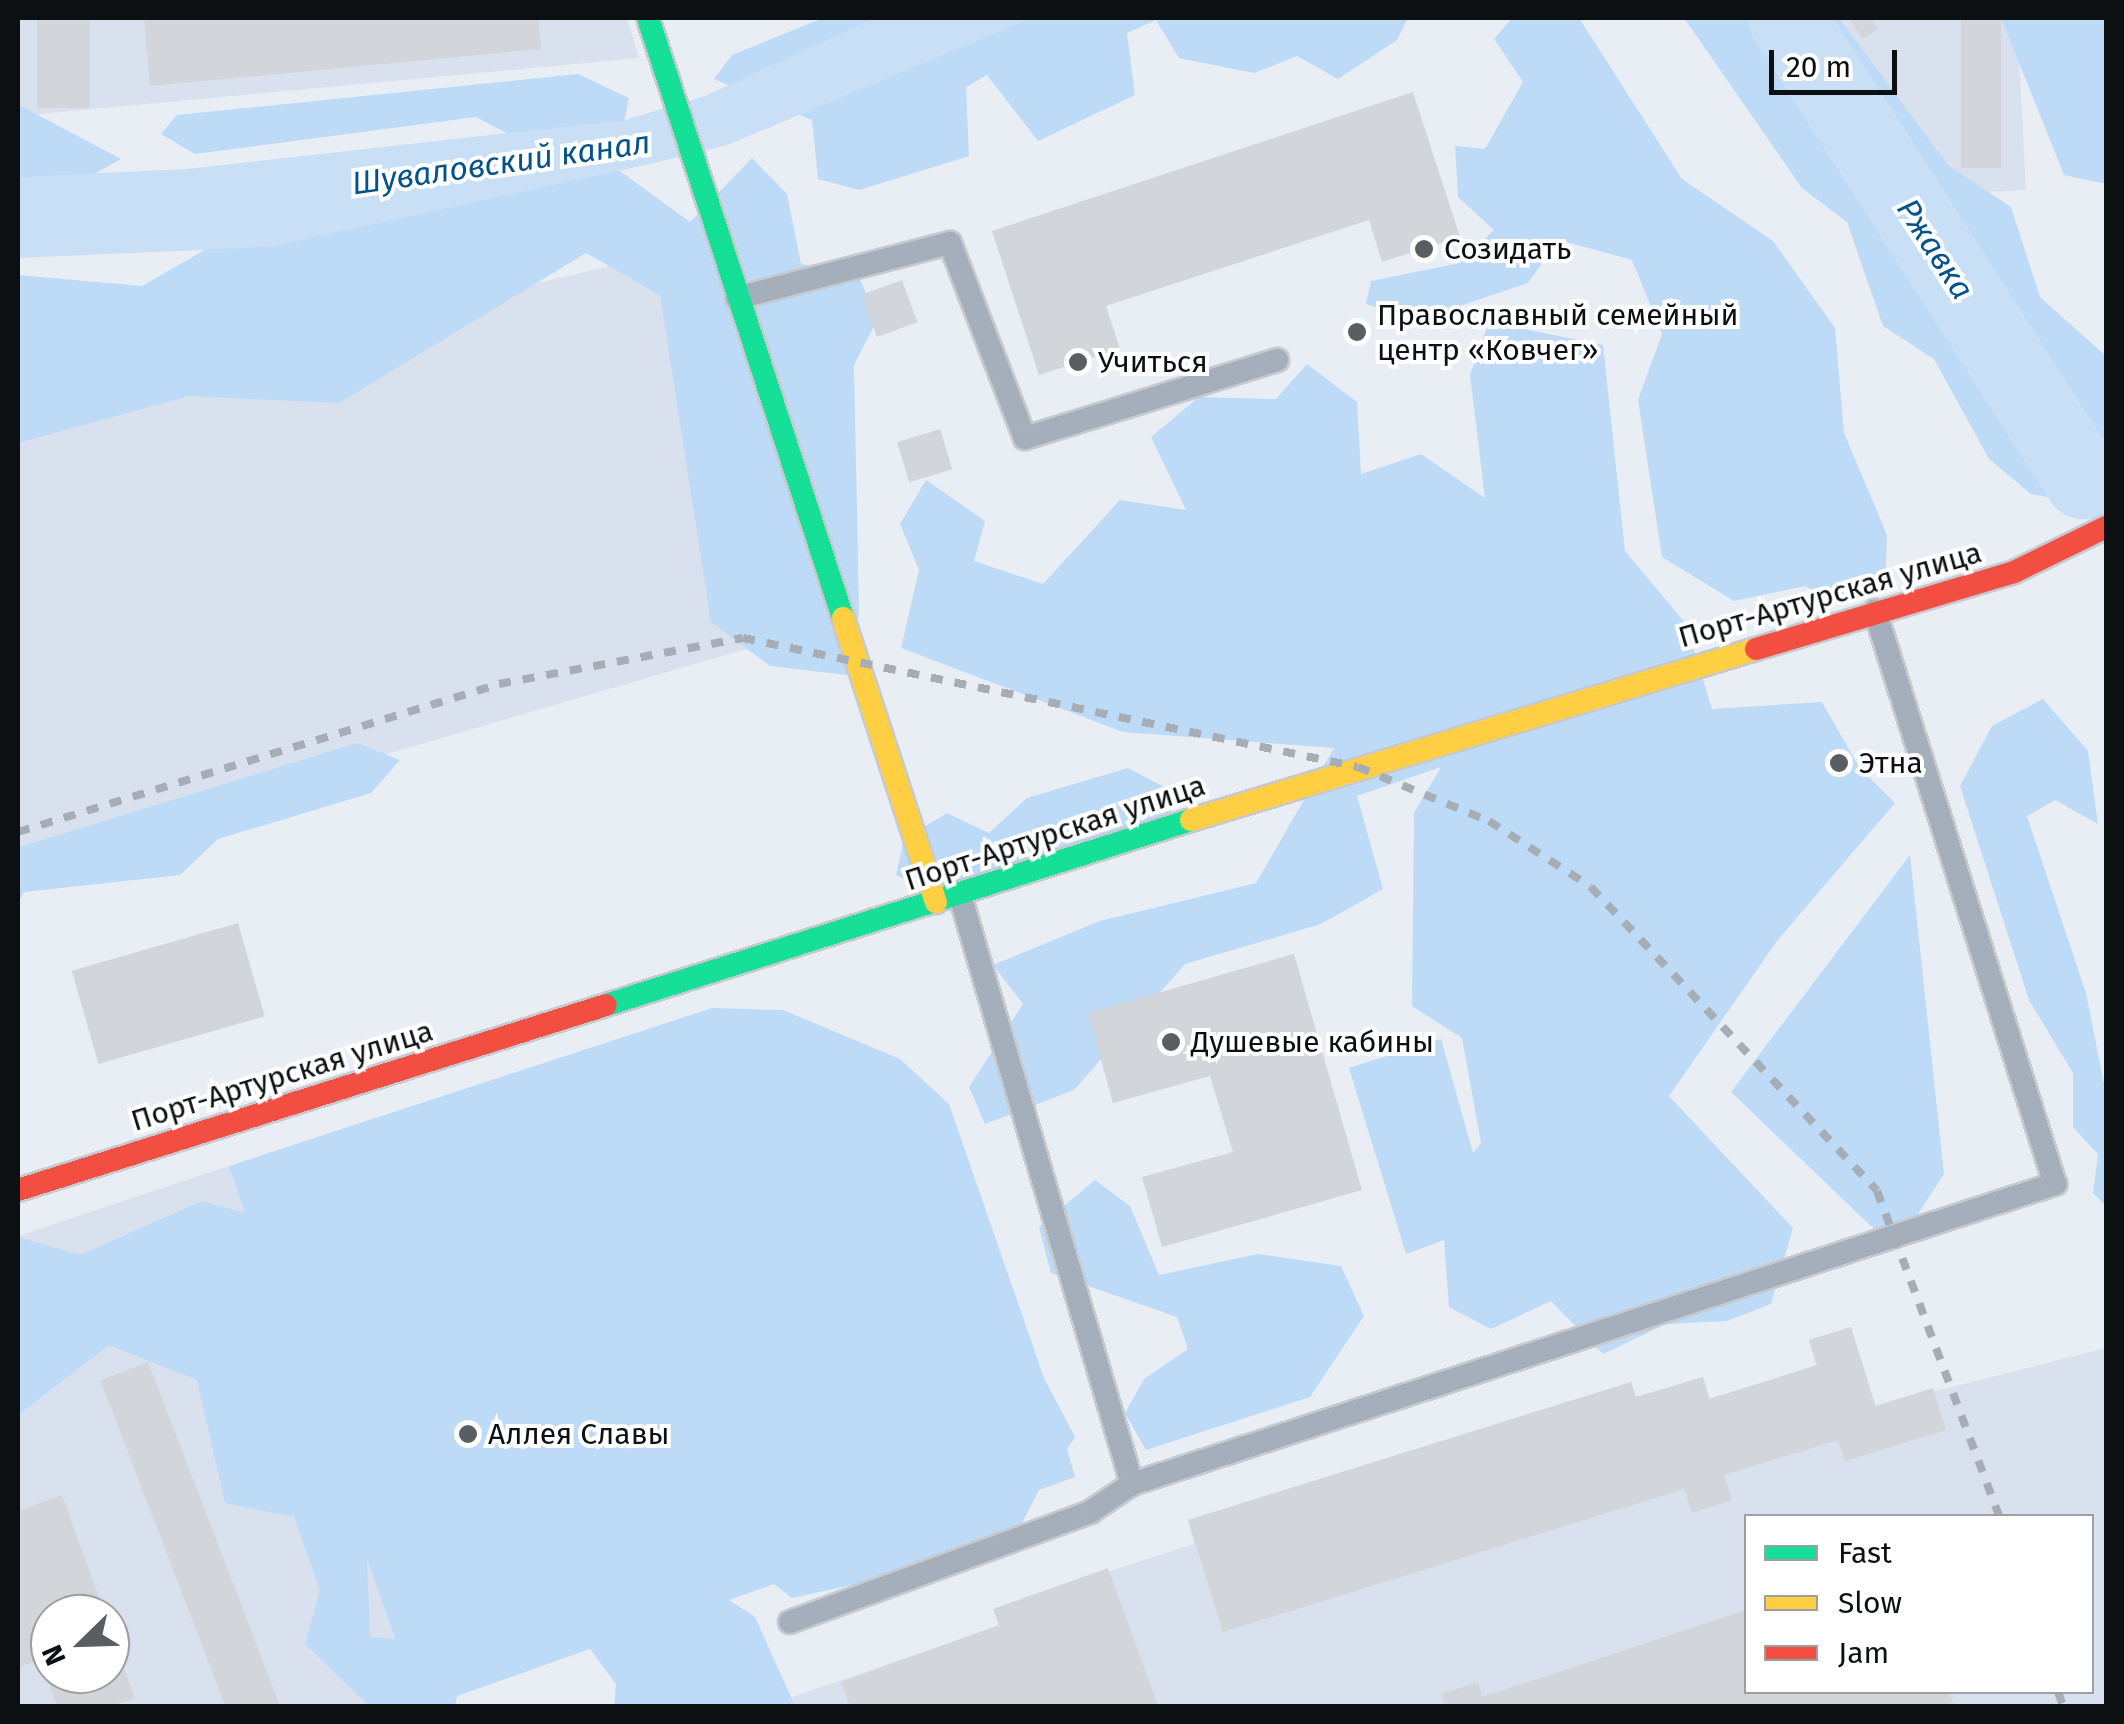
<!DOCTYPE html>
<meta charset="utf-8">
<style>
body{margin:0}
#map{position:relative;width:2124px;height:1724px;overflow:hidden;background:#e9eef4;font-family:"Fira Sans",sans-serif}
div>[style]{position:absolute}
.built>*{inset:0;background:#d8e1ed}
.green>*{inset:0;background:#bddaf7}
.water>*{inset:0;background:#c9dff5}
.river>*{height:78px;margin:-39px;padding:0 39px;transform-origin:39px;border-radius:39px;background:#c9dff5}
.building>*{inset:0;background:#d2d6db;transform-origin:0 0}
.roads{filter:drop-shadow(2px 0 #c6cacf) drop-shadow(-2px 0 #c6cacf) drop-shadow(0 2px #c6cacf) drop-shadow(0 -2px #c6cacf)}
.lane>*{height:22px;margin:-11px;padding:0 11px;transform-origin:11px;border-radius:11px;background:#a4afbb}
.fast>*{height:22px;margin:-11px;padding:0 11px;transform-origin:11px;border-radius:11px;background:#16e098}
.slow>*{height:22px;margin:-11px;padding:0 11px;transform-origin:11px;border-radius:11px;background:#ffcf43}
.jam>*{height:22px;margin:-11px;padding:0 11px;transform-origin:11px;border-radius:11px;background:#f24e42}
.rail>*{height:8px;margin-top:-4px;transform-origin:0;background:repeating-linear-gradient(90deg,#a6adb4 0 12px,transparent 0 24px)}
.dots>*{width:28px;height:28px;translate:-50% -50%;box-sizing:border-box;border:5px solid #fff;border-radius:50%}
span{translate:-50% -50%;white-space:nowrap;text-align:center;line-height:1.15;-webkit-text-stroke:8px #fff;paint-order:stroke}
.poi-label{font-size:30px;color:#0c1013}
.left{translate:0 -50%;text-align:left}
.street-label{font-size:30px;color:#0c1013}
.water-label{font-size:32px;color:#04528b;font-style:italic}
.frame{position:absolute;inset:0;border:20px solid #0c1013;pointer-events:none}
.legend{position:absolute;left:1744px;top:1514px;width:350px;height:180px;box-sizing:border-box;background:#fff;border:2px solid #9e9fa1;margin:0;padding:12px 18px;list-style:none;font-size:30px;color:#0c1013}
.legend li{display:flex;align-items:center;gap:20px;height:50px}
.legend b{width:50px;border:2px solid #9e9fa1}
.north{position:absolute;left:30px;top:1594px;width:100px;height:100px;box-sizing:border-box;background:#fff;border:2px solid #9e9fa1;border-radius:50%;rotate:247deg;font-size:28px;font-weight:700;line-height:40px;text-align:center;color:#0c1013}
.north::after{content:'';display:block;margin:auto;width:35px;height:45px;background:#595e62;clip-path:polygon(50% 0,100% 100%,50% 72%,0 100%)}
.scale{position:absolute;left:1769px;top:50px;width:128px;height:45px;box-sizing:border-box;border:5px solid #0c1013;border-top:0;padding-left:12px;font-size:30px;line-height:35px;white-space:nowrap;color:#0c1013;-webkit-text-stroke:8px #fff;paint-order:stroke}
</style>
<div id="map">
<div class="built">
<i style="clip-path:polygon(18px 18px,627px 18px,639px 58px,18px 116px)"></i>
<i style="clip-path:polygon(1824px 18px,2017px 18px,2026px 190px,1945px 194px)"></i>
<i style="clip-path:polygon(682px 249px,804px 632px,18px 862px,18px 406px)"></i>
<i style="clip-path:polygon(evenodd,229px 1166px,420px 1706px,18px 1706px,18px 1236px,229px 1166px,50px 1614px,110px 1614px,110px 1674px,50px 1674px,50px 1614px)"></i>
<i style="clip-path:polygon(evenodd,1851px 1327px,1876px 1406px,2106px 1348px,2106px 1706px,766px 1706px,999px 1626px,993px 1609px,1194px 1544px,1188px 1520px,1631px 1382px,1636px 1397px,1703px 1377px,1710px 1399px,1816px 1366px,1809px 1340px,1851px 1327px,1746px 1516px,2092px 1516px,2092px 1692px,1746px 1692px,1746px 1516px)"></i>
</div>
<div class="green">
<i style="clip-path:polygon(823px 18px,1408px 18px,1397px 40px,1338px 79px,1297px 56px,1254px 73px,1179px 58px,1156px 20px,1127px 33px,1135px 95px,1038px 141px,987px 75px,966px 87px,969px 156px,859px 190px,818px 179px,812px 120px,714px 79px,732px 55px)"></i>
<i style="clip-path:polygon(1512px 18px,1579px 18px,1682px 179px,1773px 241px,1835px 328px,1844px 433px,1887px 535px,1885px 586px,1843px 605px,1805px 586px,1734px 601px,1662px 557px,1638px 400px,1662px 334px,1632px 260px,1559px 240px,1528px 283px,1418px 320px,1366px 304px,1371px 281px,1460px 263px,1494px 230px,1458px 197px,1455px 146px,1485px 149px,1523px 82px,1494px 39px)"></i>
<i style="clip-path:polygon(1684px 18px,1839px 18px,1948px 165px,2011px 207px,2040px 297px,2106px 356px,2106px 470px,2077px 502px,2031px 494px,1989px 459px,1934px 359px,1883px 326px,1847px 222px,1802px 188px)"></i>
<i style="clip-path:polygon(2001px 18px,2106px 18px,2106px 184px,2064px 175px)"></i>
<i style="clip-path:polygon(578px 74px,629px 98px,622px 133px,528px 144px,476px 117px,195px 154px,161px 134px,177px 115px)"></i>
<i style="clip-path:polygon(18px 107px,23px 107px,121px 159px,52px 198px,18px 199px)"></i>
<i style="clip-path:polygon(752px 158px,787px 194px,801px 264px,857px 272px,877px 320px,854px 365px,859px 613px,847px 675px,770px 666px,711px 622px,660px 295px,586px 253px,339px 403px,189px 396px,18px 443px,18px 275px,142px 286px,269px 213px,606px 161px,690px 222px)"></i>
<i style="clip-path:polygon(1489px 322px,1603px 345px,1625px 551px,1686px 624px,1712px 709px,1822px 702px,1859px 767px,1895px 803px,1777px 941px,1669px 1096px,1793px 1228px,1771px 1304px,1727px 1321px,1666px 1324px,1603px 1354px,1551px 1301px,1491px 1329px,1449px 1307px,1444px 1240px,1406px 1254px,1349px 1068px,1441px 1039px,1473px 1153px,1481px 1143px,1462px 1038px,1412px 1006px,1414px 813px,1441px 767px,1357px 796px,1383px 889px,1321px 924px,1185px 964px,1074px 1090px,985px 1124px,969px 1087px,1023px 1004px,993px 965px,1100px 921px,1256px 883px,1334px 748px,1123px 732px,901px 648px,919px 570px,900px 524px,926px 480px,985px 521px,974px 561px,1043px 584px,1120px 500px,1186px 510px,1151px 437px,1199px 397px,1276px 399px,1307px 364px,1357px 402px,1361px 474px,1421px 454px,1485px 498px,1470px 375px)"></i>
<i style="clip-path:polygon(2043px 699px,2088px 751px,2098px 824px,2055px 800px,2027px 816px,2086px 993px,2106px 1094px,2106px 1206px,2093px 1193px,2098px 1154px,2073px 1127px,2073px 1073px,2029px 1000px,1960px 786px,1992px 726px)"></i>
<i style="clip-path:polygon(357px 743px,400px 760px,371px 793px,218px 839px,180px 875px,24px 892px,18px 903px,20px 847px)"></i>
<i style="clip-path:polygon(1128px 768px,1168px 789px,1172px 815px,958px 905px,896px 875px,904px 839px,947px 813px,989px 833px,1027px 798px)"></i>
<i style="clip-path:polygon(1910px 855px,1944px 1174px,1914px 1220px,1876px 1231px,1731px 1092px)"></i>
<i style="clip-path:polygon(evenodd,712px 1008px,783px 1010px,900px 1059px,949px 1104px,1044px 1378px,1075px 1437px,1067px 1449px,1075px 1477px,1039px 1490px,1008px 1551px,792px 1598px,774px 1584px,729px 1600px,755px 1617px,795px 1706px,614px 1706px,616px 1684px,590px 1649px,457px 1696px,455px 1706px,369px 1706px,305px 1644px,320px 1590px,294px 1517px,225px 1503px,197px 1380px,109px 1345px,18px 1415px,18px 1237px,80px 1255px,202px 1201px,245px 1213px,229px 1166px,712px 1008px,367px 1559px,395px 1638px,395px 1639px,370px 1637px,367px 1559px)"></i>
<i style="clip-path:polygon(1095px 1180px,1130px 1206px,1159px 1275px,1258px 1254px,1341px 1266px,1364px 1316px,1310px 1397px,1146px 1450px,1125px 1413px,1144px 1379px,1188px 1349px,1177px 1317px,1051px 1273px,1039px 1227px)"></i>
</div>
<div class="water">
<i style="clip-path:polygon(875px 18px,1032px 18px,727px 145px,641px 166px,270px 247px,18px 258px,18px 177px,187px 169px,625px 120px,705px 96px)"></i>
</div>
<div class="river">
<i style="left:1787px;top:18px;width:549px;rotate:57.35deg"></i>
</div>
<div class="building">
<i style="left:37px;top:18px;width:53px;height:90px"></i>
<i style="clip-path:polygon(144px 18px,538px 18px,541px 49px,150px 86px)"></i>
<i style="clip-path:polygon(1849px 18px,1871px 18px,1878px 29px,1863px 39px)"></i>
<i style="left:1961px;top:18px;width:40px;height:150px"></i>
<i style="clip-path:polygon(1413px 92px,1460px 237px,1382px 262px,1369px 220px,1106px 306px,1120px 349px,1039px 375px,992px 231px)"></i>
<i style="left:902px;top:280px;width:45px;height:43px;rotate:70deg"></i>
<i style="left:940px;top:429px;width:42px;height:45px;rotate:73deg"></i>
<i style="left:238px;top:923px;width:97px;height:173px;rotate:74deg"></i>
<i style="clip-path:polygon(1294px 954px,1362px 1190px,1162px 1247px,1142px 1177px,1233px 1152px,1210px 1076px,1113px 1103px,1088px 1013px)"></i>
<i style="clip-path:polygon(1851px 1327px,1875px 1406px,1933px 1388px,1946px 1430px,1845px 1461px,1838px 1440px,1724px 1475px,1732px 1500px,1692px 1513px,1684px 1489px,1223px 1632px,1188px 1520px,1631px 1382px,1636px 1397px,1703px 1377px,1709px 1399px,1817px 1365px,1809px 1340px)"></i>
<i style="left:148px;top:1362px;width:369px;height:51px;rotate:69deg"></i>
<i style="clip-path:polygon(62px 1495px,105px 1614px,50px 1614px,50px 1674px,110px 1674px,110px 1629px,135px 1698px,111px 1706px,57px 1706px,40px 1659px,18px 1668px,18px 1511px)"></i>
<i style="clip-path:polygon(1108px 1568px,1158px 1706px,850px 1706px,841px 1682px,999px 1625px,993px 1609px)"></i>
<i style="clip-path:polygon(1746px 1610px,1746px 1692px,1949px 1692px,1954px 1706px,1445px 1706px,1441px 1694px,1478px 1682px,1482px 1697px)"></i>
</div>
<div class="roads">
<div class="lane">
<i style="left:737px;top:298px;width:220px;rotate:-14.5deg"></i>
<i style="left:950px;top:243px;width:209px;rotate:69deg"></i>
<i style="left:1025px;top:438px;width:264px;rotate:-17.2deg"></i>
<i style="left:960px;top:895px;width:614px;rotate:73.72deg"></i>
<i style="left:1132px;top:1484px;width:971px;rotate:-18.01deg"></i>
<i style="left:2055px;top:1184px;width:601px;rotate:-107.44deg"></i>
<i style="left:790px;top:1622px;width:320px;rotate:-20.1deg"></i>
<i style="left:1090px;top:1512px;width:50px;rotate:-33.7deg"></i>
</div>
<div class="fast">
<i style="left:648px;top:18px;width:631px;rotate:72deg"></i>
<i style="left:606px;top:1005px;width:614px;rotate:-17.55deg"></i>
</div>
<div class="slow">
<i style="left:843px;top:618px;width:299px;rotate:71.9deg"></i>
<i style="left:1191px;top:820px;width:590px;rotate:-16.84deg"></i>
</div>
<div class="jam">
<i style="left:1756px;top:649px;width:269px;rotate:-16.6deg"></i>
<i style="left:2014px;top:572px;width:102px;rotate:-26.1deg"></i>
<i style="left:18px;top:1190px;width:616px;rotate:-17.46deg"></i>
</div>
</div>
<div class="rail">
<i style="left:18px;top:832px;width:503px;rotate:-17.1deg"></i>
<i style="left:499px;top:684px;width:248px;rotate:-10.7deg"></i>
<i style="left:743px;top:638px;width:628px;rotate:11.85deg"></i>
<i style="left:1358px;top:767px;width:142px;rotate:22.4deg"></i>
<i style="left:1489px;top:821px;width:121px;rotate:32.9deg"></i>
<i style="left:1591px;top:887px;width:417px;rotate:46.7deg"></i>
<i style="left:1877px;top:1191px;width:347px;rotate:69.4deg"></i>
<i style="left:2058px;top:1692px;width:15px;rotate:70deg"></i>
</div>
<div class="dots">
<i style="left:1424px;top:249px;background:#595e62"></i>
<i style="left:1357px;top:332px;background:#595e62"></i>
<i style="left:1078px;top:362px;background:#595e62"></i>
<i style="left:1839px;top:763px;background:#595e62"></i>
<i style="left:1171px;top:1042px;background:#595e62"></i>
<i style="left:468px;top:1434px;background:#595e62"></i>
</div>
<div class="poi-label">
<span class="left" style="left:1444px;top:249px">Созидать</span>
<span class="left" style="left:1377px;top:332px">Православный семейный<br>центр «Ковчег»</span>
<span class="left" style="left:1098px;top:362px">Учиться</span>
<span class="left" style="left:1859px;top:763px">Этна</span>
<span class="left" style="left:1191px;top:1042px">Душевые кабины</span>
<span class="left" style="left:488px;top:1434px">Аллея Славы</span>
</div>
<div class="street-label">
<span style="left:1830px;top:595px;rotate:-16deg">Порт-Артурская улица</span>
<span style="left:1055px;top:833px;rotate:-18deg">Порт-Артурская улица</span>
<span style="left:282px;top:1076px;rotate:-17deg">Порт-Артурская улица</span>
</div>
<div class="water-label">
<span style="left:501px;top:163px;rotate:-8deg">Шуваловский канал</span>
<span style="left:1935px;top:249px;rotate:57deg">Ржавка</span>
</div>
<div class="frame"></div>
<ul class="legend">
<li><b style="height:12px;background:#16e098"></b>Fast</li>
<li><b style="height:12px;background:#ffcf43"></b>Slow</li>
<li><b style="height:12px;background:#f24e42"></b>Jam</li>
</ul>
<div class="north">N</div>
<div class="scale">20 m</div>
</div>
